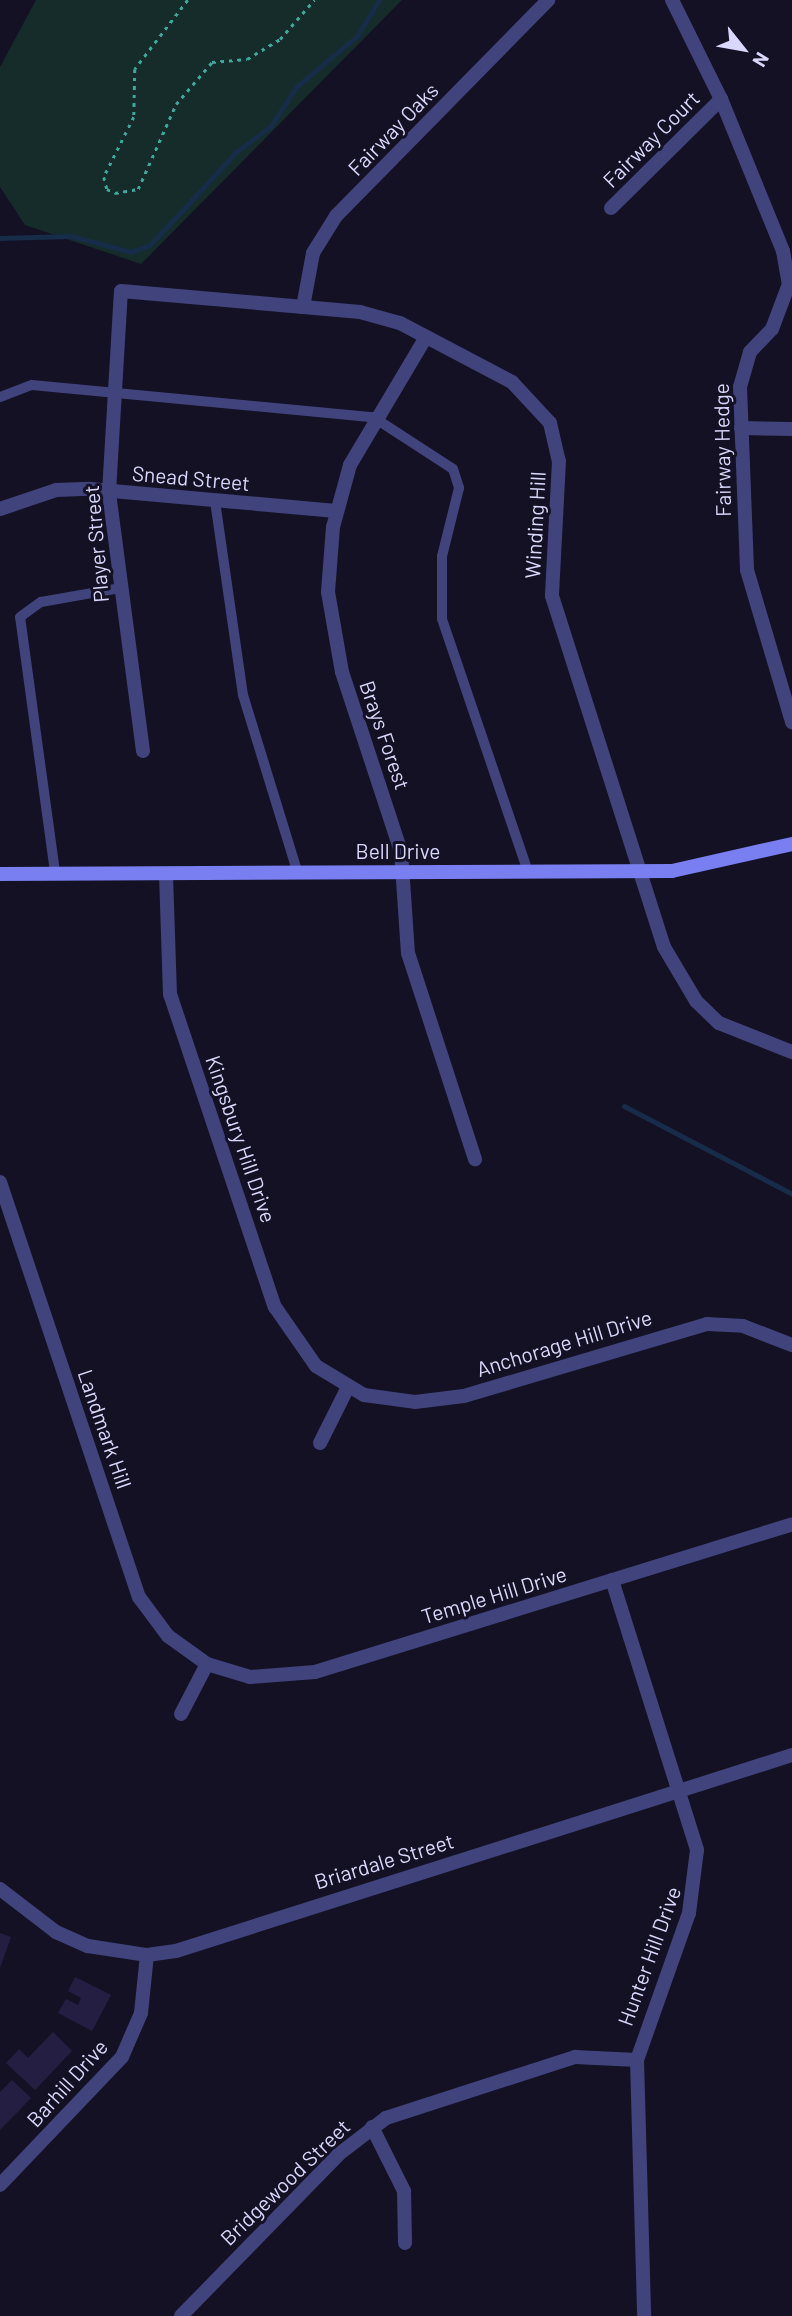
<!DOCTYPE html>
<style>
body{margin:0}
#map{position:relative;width:792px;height:2316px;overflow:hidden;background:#131123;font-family:Barlow,sans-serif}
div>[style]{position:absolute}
.green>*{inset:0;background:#152c2a}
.stream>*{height:5px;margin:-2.5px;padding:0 2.5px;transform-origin:2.5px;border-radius:2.5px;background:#162c48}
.building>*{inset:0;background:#241f42}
.path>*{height:2.5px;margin-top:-1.25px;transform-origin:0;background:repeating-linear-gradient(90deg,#3da99c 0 3.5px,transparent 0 8.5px)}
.lane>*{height:10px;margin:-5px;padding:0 5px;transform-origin:5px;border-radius:5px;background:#41437d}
.street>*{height:14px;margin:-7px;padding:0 7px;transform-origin:7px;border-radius:7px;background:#41437d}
.secondary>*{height:14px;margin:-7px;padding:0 7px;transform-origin:7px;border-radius:7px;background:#797ef0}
span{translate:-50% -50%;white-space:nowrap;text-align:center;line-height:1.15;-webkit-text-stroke:6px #131123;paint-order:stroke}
.street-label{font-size:21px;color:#d9d7fb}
.north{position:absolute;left:708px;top:14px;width:70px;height:70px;-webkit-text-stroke:5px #131123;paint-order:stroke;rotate:121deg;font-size:19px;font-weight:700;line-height:28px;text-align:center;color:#d9d7fb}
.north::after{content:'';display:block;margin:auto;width:24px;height:32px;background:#d9d7fb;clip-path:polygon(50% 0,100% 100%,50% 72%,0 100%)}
</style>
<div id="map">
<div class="green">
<i style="clip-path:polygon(36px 0,402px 0,141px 264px,25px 225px,0 187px,0 67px)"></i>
</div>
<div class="stream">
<i style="left:0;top:238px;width:71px;rotate:-1.6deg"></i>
<i style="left:71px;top:236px;width:62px;rotate:14.9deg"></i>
<i style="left:131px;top:252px;width:20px;rotate:-20deg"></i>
<i style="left:150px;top:245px;width:127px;rotate:-47.2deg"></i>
<i style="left:236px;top:152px;width:44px;rotate:-36.6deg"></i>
<i style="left:271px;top:126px;width:46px;rotate:-57.3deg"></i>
<i style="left:296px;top:87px;width:80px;rotate:-39.9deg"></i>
<i style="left:357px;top:36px;width:42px;rotate:-58.6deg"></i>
<i style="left:624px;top:1106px;width:190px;rotate:27.6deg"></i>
</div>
<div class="building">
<i style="clip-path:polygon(0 1933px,11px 1937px,0 1968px)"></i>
<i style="clip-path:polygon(75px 1977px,111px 1995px,92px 2031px,58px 2013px,66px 1999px,78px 2005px,81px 1998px,68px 1991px)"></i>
<i style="clip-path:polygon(53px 2032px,72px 2051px,35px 2090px,6px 2063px,19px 2049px,28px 2058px)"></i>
<i style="clip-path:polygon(12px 2080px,31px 2098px,0 2130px,0 2092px)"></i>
</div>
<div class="path">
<i style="left:188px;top:0;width:87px;rotate:127.5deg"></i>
<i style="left:135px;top:69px;width:48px;rotate:91.2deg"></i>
<i style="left:134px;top:117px;width:67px;rotate:116.6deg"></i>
<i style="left:104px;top:177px;width:12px;rotate:76deg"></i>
<i style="left:107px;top:189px;width:9px;rotate:27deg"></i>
<i style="left:115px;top:193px;width:23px;rotate:-10deg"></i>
<i style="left:138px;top:189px;width:93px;rotate:-65.9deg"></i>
<i style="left:176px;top:104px;width:55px;rotate:-49.4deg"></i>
<i style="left:212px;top:62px;width:35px;rotate:-5deg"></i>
<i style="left:247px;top:59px;width:39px;rotate:-31deg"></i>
<i style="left:280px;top:39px;width:52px;rotate:-48.9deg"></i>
</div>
<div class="lane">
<i style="left:0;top:397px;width:34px;rotate:-21deg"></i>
<i style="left:32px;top:385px;width:342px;rotate:5.4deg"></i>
<i style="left:373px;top:417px;width:95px;rotate:33deg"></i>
<i style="left:453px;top:469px;width:20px;rotate:72deg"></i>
<i style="left:459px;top:488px;width:70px;rotate:104deg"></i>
<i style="left:442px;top:556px;width:63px;rotate:90deg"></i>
<i style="left:442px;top:619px;width:267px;rotate:71.2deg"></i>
<i style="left:215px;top:501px;width:196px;rotate:81.8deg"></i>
<i style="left:243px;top:695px;width:184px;rotate:72.9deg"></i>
<i style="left:55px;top:872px;width:257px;rotate:-97.8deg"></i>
<i style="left:20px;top:617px;width:26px;rotate:-36deg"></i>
<i style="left:41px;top:602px;width:80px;rotate:-10deg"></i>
</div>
<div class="street">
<i style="left:672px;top:0;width:110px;rotate:63.7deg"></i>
<i style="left:721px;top:99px;width:164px;rotate:67.8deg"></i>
<i style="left:783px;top:251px;width:34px;rotate:80deg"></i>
<i style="left:789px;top:284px;width:48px;rotate:110.7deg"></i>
<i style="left:772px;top:329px;width:32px;rotate:134deg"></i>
<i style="left:750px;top:352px;width:36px;rotate:106deg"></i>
<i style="left:740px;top:387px;width:183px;rotate:87.8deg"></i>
<i style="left:747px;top:570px;width:159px;rotate:73.5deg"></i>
<i style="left:611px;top:208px;width:155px;rotate:-44.7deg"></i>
<i style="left:303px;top:307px;width:55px;rotate:-79.5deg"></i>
<i style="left:313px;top:253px;width:44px;rotate:-58.1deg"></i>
<i style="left:336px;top:216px;width:303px;rotate:-45.5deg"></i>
<i style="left:426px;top:337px;width:149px;rotate:120.7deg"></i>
<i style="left:350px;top:465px;width:64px;rotate:105.3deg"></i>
<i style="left:333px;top:527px;width:65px;rotate:94.4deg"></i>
<i style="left:328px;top:592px;width:81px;rotate:80.1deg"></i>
<i style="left:342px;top:672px;width:188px;rotate:71.8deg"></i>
<i style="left:401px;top:851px;width:102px;rotate:86.1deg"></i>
<i style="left:408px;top:953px;width:217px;rotate:72deg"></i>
<i style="left:741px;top:428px;width:51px;rotate:1.1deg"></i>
<i style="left:0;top:509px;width:59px;rotate:-18.7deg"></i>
<i style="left:56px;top:490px;width:34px;rotate:-2deg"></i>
<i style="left:90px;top:489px;width:247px;rotate:5.1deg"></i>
<i style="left:143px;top:751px;width:261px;rotate:-97.5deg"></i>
<i style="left:109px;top:492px;width:201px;rotate:-86.6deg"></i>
<i style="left:121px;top:291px;width:240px;rotate:5deg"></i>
<i style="left:360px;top:312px;width:41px;rotate:15.4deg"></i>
<i style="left:400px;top:323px;width:127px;rotate:27.8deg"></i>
<i style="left:512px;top:382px;width:56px;rotate:47.2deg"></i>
<i style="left:550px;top:423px;width:39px;rotate:77deg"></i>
<i style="left:559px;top:461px;width:135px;rotate:93deg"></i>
<i style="left:552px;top:596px;width:368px;rotate:72.3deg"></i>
<i style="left:664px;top:947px;width:63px;rotate:59.3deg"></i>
<i style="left:696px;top:1001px;width:32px;rotate:44deg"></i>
<i style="left:719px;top:1023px;width:79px;rotate:21.7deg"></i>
<i style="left:166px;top:874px;width:120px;rotate:88.1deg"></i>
<i style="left:170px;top:994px;width:330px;rotate:71.5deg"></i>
<i style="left:275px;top:1307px;width:72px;rotate:55.2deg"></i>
<i style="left:316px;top:1366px;width:56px;rotate:31.1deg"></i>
<i style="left:364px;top:1395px;width:51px;rotate:7.8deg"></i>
<i style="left:415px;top:1402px;width:49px;rotate:-7deg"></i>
<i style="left:464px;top:1396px;width:253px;rotate:-16.5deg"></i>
<i style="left:707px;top:1324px;width:36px;rotate:3deg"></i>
<i style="left:743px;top:1326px;width:53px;rotate:21.2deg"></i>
<i style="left:0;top:1182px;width:438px;rotate:71.5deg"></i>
<i style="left:139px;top:1597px;width:49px;rotate:53.4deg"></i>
<i style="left:168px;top:1636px;width:48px;rotate:35.7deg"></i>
<i style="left:207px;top:1664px;width:45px;rotate:16.8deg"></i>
<i style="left:250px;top:1677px;width:65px;rotate:-4.4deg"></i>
<i style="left:315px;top:1672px;width:499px;rotate:-17.2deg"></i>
<i style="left:320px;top:1443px;width:63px;rotate:-63.4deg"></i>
<i style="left:612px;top:1580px;width:283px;rotate:72.5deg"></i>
<i style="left:697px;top:1850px;width:64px;rotate:97.2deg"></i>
<i style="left:689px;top:1913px;width:156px;rotate:109.5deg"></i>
<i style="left:637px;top:2060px;width:256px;rotate:88.4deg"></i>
<i style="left:181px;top:1714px;width:56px;rotate:-62.5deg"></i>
<i style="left:0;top:1889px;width:71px;rotate:37.5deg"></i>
<i style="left:56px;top:1932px;width:35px;rotate:24deg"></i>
<i style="left:88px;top:1946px;width:60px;rotate:8.7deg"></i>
<i style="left:147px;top:1955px;width:29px;rotate:-8deg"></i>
<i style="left:176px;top:1951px;width:646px;rotate:-17.65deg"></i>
<i style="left:372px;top:2127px;width:72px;rotate:63.4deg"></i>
<i style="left:404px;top:2191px;width:52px;rotate:88.9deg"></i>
<i style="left:0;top:2185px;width:177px;rotate:-46.4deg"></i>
<i style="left:122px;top:2057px;width:48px;rotate:-66.6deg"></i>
<i style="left:141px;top:2013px;width:58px;rotate:-84.1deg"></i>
<i style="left:181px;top:2316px;width:226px;rotate:-45.7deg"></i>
<i style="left:339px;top:2154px;width:59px;rotate:-37.5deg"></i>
<i style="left:386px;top:2118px;width:199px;rotate:-17.9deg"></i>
<i style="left:575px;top:2057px;width:62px;rotate:2.8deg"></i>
</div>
<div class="secondary">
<i style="left:0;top:874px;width:672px;rotate:-0.26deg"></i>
<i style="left:672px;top:871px;width:123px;rotate:-12.7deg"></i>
</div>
<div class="street-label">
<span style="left:393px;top:129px;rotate:-46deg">Fairway Oaks</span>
<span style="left:651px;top:139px;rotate:-45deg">Fairway Court</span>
<span style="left:722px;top:450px;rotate:-91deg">Fairway Hedge</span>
<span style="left:191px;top:478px;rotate:5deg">Snead Street</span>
<span style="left:535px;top:525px;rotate:-87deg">Winding Hill</span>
<span style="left:96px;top:544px;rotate:-95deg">Player Street</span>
<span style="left:385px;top:735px;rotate:71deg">Brays Forest</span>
<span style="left:398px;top:851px">Bell Drive</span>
<span style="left:241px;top:1139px;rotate:71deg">Kingsbury Hill Drive</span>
<span style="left:564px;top:1343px;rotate:-17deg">Anchorage Hill Drive</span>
<span style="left:105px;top:1429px;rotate:71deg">Landmark Hill</span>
<span style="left:494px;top:1595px;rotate:-17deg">Temple Hill Drive</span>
<span style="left:384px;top:1861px;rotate:-17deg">Briardale Street</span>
<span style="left:649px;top:1956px;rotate:-70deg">Hunter Hill Drive</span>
<span style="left:67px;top:2083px;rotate:-48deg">Barhill Drive</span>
<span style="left:285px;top:2182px;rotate:-44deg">Bridgewood Street</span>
</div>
<div class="north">N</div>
</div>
